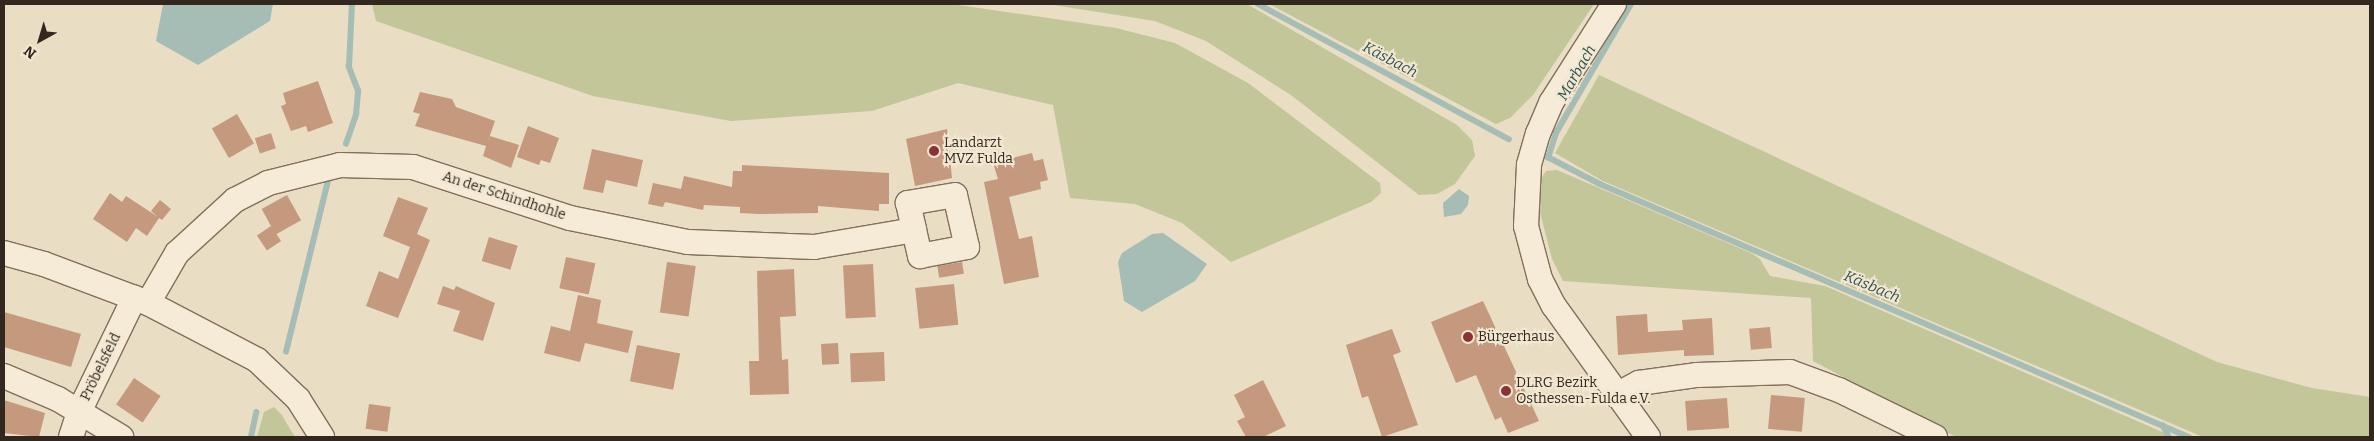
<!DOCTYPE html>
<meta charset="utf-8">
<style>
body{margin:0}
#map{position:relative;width:2374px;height:441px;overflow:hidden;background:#e9ddc4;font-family:Bitter,serif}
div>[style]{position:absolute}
.green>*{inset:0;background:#c2c699}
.water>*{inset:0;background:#a5bdb5}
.stream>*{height:5.5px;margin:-2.75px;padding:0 2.75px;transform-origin:2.75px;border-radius:2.75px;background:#a5bdb5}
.building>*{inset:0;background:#c4997d;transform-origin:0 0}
.roads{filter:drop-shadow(1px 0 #826f5c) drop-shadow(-1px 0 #826f5c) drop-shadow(0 1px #826f5c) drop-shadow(0 -1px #826f5c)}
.minor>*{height:24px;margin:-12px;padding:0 12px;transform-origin:12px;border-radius:12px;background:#f5ebd6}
.dots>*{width:14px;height:14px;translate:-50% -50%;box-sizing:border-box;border:2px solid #f2e8d2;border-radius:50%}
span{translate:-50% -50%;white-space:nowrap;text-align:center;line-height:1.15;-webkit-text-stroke:4px #f2e8d2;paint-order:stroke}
.poi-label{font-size:14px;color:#33281f}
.left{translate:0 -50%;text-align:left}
.street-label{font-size:14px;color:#33281f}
.water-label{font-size:15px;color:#2f524f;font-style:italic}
.frame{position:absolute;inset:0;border:5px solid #33281f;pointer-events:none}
.north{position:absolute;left:15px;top:15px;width:50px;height:50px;-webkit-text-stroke:4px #f2e8d2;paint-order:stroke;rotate:219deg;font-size:14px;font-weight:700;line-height:20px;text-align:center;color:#33281f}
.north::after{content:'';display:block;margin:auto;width:18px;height:22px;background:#33281f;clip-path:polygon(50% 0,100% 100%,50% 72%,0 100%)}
</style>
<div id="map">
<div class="green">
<i style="clip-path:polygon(372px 4px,952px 4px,1116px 28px,1175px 43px,1248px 83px,1380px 183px,1381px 193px,1371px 202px,1231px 262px,1182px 223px,1135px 204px,1070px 198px,1053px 105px,958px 83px,872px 111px,731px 121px,593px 96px,376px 21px)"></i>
<i style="clip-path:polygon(1047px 4px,1247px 4px,1457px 125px,1472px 140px,1475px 156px,1455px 184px,1437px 194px,1419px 195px,1291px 95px,1206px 41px,1155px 21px)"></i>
<i style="clip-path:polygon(1269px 4px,1594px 4px,1533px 95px,1510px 118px,1496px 124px)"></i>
<i style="clip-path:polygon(1599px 75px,2217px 362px,2312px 388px,2370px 397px,2370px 437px,2203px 437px,1603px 181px,1555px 153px)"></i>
<i style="clip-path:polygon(1557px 170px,1751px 253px,1760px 259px,1770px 276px,1825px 286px,2174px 437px,1956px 437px,1813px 361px,1811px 298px,1563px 281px,1552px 259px,1540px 212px,1541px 179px,1546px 171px)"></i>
<i style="clip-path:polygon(274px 407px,281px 414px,295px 437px,257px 437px,264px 412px)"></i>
</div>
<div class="water">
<i style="clip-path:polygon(163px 4px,273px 4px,270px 21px,198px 65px,156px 41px)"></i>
<i style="clip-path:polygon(1459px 189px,1469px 196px,1468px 205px,1461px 214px,1444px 217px,1443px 203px)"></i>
<i style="clip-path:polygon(1163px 233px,1207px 264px,1195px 281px,1142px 312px,1124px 301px,1118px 262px,1122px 253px,1152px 234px)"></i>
</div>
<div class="stream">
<i style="left:1258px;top:4px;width:285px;rotate:28.3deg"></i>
<i style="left:346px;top:144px;width:31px;rotate:-71deg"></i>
<i style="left:356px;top:115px;width:24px;rotate:-85deg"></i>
<i style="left:358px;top:91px;width:26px;rotate:-111deg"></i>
<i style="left:349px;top:67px;width:63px;rotate:-87.3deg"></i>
<i style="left:1546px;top:156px;width:61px;rotate:27.4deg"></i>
<i style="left:1600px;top:184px;width:641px;rotate:23.25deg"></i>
<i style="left:1548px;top:158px;width:26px;rotate:-72deg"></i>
<i style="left:1556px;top:133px;width:149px;rotate:-59.8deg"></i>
<i style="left:286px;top:352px;width:180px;rotate:-76.2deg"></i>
<i style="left:2163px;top:425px;width:13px;rotate:63deg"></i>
<i style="left:251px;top:437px;width:25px;rotate:-78deg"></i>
</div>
<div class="building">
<i style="clip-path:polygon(318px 81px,333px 123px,308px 132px,306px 126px,291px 131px,281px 106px,286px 104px,283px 93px)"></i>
<i style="clip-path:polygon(420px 92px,452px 99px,456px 107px,495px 121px,487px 144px,490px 136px,519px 145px,511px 168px,483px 156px,486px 146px,415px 126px,420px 114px,413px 112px)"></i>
<i style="left:237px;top:114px;width:34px;height:29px;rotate:60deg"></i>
<i style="clip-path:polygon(528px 126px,559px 138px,550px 163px,541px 160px,539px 165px,517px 157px)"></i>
<i style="clip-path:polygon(947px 129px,952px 178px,915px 186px,906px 139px)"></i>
<i style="left:271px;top:133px;width:16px;height:17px;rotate:72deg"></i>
<i style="clip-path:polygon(592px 149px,643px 160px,637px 187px,606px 180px,603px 193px,583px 189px)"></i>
<i style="clip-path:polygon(1032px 153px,1034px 161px,1043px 159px,1048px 180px,1040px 182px,1041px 189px,1009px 197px,1019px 239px,1032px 236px,1039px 277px,1004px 284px,984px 182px,998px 179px,993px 163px)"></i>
<i style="clip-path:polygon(742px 165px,889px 173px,889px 204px,879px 204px,879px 211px,818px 206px,818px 213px,758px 214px,740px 213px,740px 207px,704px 205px,703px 210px,665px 202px,663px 207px,648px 204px,653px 183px,681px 189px,684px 176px,732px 187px,733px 171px,742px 171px)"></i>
<i style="clip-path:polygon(110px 193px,122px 202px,126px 196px,158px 217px,151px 211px,160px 200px,171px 209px,162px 220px,159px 218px,147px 236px,136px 228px,127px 242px,93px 219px)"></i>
<i style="left:287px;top:195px;width:29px;height:29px;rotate:61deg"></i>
<i style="clip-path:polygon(398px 197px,428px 208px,417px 234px,430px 240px,398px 318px,366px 306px,379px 271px,398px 279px,410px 247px,383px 236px)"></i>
<i style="left:271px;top:226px;width:18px;height:17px;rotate:56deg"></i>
<i style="left:489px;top:237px;width:30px;height:25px;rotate:17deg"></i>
<i style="left:566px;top:257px;width:30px;height:32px;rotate:12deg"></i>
<i style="left:667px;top:262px;width:29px;height:51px;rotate:8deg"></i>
<i style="left:962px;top:262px;width:12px;height:25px;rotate:81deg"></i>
<i style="left:873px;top:264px;width:53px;height:30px;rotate:87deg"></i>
<i style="clip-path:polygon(794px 269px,796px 316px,780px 317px,782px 360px,788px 359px,789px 394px,750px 395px,749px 361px,759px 361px,757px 271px)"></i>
<i style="left:954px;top:284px;width:41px;height:39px;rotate:84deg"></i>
<i style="clip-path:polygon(443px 286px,454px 290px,456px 286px,495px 303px,483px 341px,453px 331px,460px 311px,437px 304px)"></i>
<i style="clip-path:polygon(578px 295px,601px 300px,597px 323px,633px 331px,628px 353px,585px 343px,580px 362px,544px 353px,551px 326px,570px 331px)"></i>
<i style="clip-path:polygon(1483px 301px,1539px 421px,1508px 433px,1501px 417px,1495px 420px,1476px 375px,1456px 383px,1431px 322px)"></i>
<i style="clip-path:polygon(4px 312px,81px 334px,71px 367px,4px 347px)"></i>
<i style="clip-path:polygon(1647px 314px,1648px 332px,1683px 330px,1682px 320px,1712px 318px,1714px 355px,1684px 356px,1684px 350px,1618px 355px,1616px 316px)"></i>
<i style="left:1770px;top:327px;width:21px;height:21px;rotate:85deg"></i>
<i style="clip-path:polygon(1392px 329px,1401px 352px,1393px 355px,1418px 425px,1382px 437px,1368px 396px,1362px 398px,1346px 345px)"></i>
<i style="left:838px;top:343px;width:21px;height:17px;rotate:87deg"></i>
<i style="left:637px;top:345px;width:44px;height:37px;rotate:11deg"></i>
<i style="left:884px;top:352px;width:29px;height:34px;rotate:88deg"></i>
<i style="left:134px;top:378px;width:32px;height:32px;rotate:34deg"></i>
<i style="clip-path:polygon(1263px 380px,1286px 426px,1263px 437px,1246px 437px,1237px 421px,1245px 417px,1234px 395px)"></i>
<i style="left:1771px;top:395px;width:34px;height:34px;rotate:5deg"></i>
<i style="left:1727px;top:398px;width:30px;height:42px;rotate:86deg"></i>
<i style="clip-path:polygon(4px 400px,45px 413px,39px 437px,4px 433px)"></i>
<i style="left:369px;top:404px;width:22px;height:25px;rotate:8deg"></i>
</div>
<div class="roads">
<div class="minor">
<i style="left:1614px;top:4px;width:117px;rotate:122.5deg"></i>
<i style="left:1551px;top:103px;width:33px;rotate:113deg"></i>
<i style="left:1538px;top:133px;width:33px;rotate:106deg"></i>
<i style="left:1529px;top:165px;width:61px;rotate:92.8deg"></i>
<i style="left:1526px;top:226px;width:55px;rotate:75.2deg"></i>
<i style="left:1540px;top:279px;width:30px;rotate:63deg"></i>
<i style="left:1554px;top:306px;width:161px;rotate:54.3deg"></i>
<i style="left:4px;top:253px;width:41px;rotate:15.4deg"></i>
<i style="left:44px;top:264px;width:111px;rotate:20.6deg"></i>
<i style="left:148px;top:303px;width:123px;rotate:27.6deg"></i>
<i style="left:257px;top:360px;width:57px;rotate:43.6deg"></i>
<i style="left:298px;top:399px;width:45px;rotate:57.7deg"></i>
<i style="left:148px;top:303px;width:58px;rotate:-59.9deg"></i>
<i style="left:177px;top:253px;width:79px;rotate:-42.4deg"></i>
<i style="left:235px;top:200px;width:37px;rotate:-27deg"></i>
<i style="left:268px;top:183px;width:74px;rotate:-14deg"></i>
<i style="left:340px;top:165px;width:73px;rotate:1.6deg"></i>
<i style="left:413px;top:167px;width:165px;rotate:18deg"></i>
<i style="left:570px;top:218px;width:120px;rotate:11.5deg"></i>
<i style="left:688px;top:242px;width:126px;rotate:2.3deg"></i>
<i style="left:814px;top:247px;width:101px;rotate:-9.6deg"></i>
<i style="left:914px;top:230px;width:27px;rotate:77deg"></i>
<i style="left:920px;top:256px;width:48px;rotate:-10.8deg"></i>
<i style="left:967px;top:247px;width:53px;rotate:-103deg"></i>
<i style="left:955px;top:195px;width:48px;rotate:170.3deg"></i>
<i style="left:908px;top:203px;width:28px;rotate:77deg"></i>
<i style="left:4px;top:376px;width:59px;rotate:23.1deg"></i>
<i style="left:58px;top:399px;width:74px;rotate:31.1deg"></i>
<i style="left:1616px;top:395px;width:26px;rotate:-28deg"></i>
<i style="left:1639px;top:383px;width:59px;rotate:-7.9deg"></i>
<i style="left:1697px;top:375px;width:93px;rotate:-1.8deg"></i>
<i style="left:1790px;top:372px;width:52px;rotate:20.2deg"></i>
<i style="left:1839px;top:390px;width:107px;rotate:26.1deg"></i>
<i style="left:71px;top:437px;width:26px;rotate:-72deg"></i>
<i style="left:79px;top:412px;width:127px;rotate:-64.2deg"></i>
</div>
</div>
<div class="dots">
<i style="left:934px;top:151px;background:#8b3235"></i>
<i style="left:1468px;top:337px;background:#8b3235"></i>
<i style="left:1506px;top:391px;background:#8b3235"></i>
</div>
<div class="poi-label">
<span class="left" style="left:944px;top:151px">Landarzt<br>MVZ Fulda</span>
<span class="left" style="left:1478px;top:337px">Bürgerhaus</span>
<span class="left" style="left:1516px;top:391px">DLRG Bezirk<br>Osthessen-Fulda e.V.</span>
</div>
<div class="street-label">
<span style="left:504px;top:196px;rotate:18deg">An der Schindhohle</span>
<span style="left:101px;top:367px;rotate:-64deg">Pröbelsfeld</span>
</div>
<div class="water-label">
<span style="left:1390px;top:60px;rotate:28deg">Käsbach</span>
<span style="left:1577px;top:73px;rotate:-60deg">Marbach</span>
<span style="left:1872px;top:287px;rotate:23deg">Käsbach</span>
</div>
<div class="frame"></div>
<div class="north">N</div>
</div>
